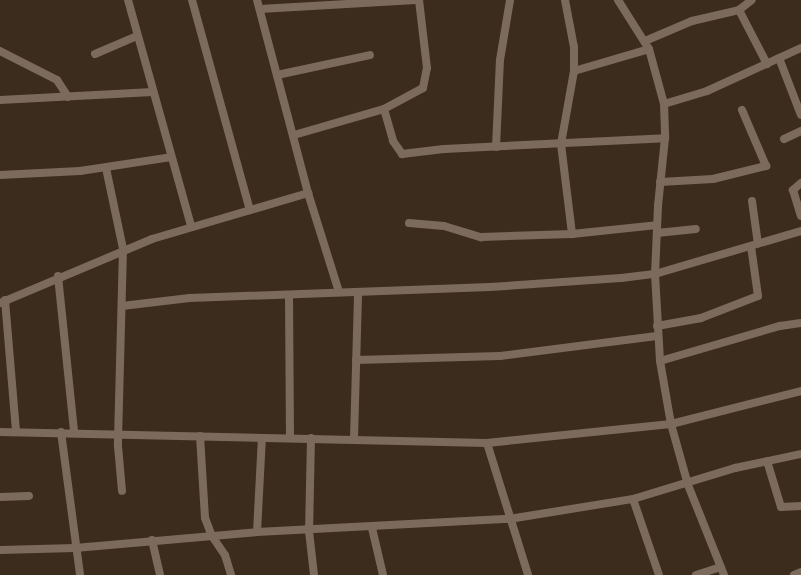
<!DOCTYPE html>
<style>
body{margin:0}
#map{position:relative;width:801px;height:575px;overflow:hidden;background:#3b2c1e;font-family:Merriweather,serif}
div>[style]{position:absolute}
.minor>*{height:8px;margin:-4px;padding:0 4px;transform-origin:4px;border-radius:4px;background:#7c6b5c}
span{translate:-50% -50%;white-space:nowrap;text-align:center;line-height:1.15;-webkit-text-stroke:5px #3b2c1e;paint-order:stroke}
</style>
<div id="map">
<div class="minor">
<i style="left:128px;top:0;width:235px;rotate:74.4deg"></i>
<i style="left:192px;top:0;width:218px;rotate:74.6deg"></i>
<i style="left:257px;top:0;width:200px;rotate:75.2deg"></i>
<i style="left:308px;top:193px;width:104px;rotate:72.6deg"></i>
<i style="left:565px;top:0;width:48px;rotate:79.2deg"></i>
<i style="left:574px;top:47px;width:24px;rotate:90deg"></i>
<i style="left:574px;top:71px;width:74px;rotate:100.1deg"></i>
<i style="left:561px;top:144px;width:91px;rotate:83deg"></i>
<i style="left:618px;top:0;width:58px;rotate:57.7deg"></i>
<i style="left:649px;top:49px;width:57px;rotate:74.7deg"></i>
<i style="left:664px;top:104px;width:34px;rotate:88deg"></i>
<i style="left:665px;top:138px;width:68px;rotate:95.9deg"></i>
<i style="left:658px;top:206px;width:68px;rotate:92.5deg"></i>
<i style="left:655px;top:274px;width:87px;rotate:86.7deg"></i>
<i style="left:660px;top:361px;width:64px;rotate:80.1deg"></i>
<i style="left:671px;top:424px;width:63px;rotate:74.4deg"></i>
<i style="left:688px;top:485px;width:97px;rotate:68.2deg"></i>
<i style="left:260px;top:9px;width:156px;rotate:-3.3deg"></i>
<i style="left:739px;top:10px;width:61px;rotate:62.6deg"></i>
<i style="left:645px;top:41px;width:51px;rotate:-23.1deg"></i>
<i style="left:692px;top:21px;width:48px;rotate:-13.2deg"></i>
<i style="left:739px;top:10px;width:16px;rotate:-38deg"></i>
<i style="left:0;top:51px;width:64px;rotate:27deg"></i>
<i style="left:57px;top:80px;width:20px;rotate:57deg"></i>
<i style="left:95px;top:54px;width:46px;rotate:-23.2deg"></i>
<i style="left:779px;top:58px;width:61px;rotate:68.9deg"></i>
<i style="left:574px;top:71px;width:78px;rotate:-16.3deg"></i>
<i style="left:277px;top:75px;width:95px;rotate:-12.1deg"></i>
<i style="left:0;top:100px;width:153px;rotate:-3deg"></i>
<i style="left:664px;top:104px;width:45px;rotate:-16.8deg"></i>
<i style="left:707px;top:91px;width:103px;rotate:-24.6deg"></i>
<i style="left:384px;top:109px;width:33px;rotate:74deg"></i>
<i style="left:393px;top:141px;width:16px;rotate:55deg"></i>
<i style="left:402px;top:154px;width:42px;rotate:-6.8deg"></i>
<i style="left:444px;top:149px;width:221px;rotate:-2.8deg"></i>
<i style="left:294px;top:135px;width:94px;rotate:-16.1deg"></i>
<i style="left:384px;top:109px;width:44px;rotate:-28.3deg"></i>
<i style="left:423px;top:88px;width:20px;rotate:-79deg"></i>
<i style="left:427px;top:68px;width:68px;rotate:-96.7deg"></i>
<i style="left:784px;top:139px;width:19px;rotate:-25deg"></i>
<i style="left:496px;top:147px;width:87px;rotate:-87.4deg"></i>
<i style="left:500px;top:60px;width:61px;rotate:-80.5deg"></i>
<i style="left:106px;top:168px;width:83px;rotate:78.1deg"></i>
<i style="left:123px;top:249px;width:197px;rotate:91.5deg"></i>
<i style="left:118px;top:446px;width:45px;rotate:84.9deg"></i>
<i style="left:0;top:175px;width:80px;rotate:-2.9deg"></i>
<i style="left:80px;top:171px;width:92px;rotate:-8.7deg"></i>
<i style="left:660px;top:182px;width:53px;rotate:-3.2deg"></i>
<i style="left:713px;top:179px;width:55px;rotate:-13.8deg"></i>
<i style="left:766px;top:166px;width:61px;rotate:-113.2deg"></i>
<i style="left:801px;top:183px;width:11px;rotate:139deg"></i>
<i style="left:793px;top:190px;width:27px;rotate:73deg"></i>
<i style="left:752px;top:201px;width:43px;rotate:82.1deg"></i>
<i style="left:409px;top:223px;width:35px;rotate:5deg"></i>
<i style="left:444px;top:226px;width:39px;rotate:17deg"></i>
<i style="left:481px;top:237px;width:91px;rotate:-1.9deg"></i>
<i style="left:572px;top:234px;width:85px;rotate:-6deg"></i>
<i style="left:657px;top:233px;width:39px;rotate:-6deg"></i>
<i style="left:58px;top:276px;width:157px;rotate:84.1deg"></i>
<i style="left:289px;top:295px;width:143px;rotate:89.6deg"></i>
<i style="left:5px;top:300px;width:132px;rotate:85.2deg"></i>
<i style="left:0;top:303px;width:165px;rotate:-22.8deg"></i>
<i style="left:152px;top:239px;width:163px;rotate:-16.4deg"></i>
<i style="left:122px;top:306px;width:68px;rotate:-6.7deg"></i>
<i style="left:190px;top:298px;width:300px;rotate:-2.1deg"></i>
<i style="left:490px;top:287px;width:131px;rotate:-3.9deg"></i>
<i style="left:621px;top:278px;width:34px;rotate:-7deg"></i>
<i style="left:655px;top:274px;width:152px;rotate:-16.4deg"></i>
<i style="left:657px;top:326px;width:45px;rotate:-10.3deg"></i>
<i style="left:701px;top:318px;width:61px;rotate:-21.1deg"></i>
<i style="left:758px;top:296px;width:50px;rotate:-98deg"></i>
<i style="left:356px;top:360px;width:144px;rotate:-1.6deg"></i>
<i style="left:500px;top:356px;width:158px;rotate:-7.3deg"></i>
<i style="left:660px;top:361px;width:125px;rotate:-16.3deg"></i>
<i style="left:780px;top:326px;width:21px;rotate:-8deg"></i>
<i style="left:0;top:432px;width:487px;rotate:1.3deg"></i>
<i style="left:487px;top:443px;width:185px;rotate:-5.9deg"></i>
<i style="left:671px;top:424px;width:134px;rotate:-14.2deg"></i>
<i style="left:61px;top:432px;width:144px;rotate:82.4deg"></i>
<i style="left:200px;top:436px;width:82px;rotate:86.5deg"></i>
<i style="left:205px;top:518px;width:19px;rotate:69deg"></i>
<i style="left:212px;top:536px;width:23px;rotate:56deg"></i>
<i style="left:225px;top:555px;width:21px;rotate:73deg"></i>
<i style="left:311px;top:438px;width:93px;rotate:91.2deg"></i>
<i style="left:309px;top:531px;width:44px;rotate:83.5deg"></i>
<i style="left:354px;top:439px;width:147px;rotate:-88.4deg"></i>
<i style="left:487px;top:443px;width:138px;rotate:72.7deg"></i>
<i style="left:767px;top:461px;width:48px;rotate:73.1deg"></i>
<i style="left:781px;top:507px;width:20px;rotate:-3deg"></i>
<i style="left:0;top:497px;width:29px;rotate:-2deg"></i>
<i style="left:633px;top:499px;width:80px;rotate:71.1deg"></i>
<i style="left:372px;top:528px;width:48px;rotate:76.8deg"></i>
<i style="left:257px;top:532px;width:94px;rotate:-87deg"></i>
<i style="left:152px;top:540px;width:36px;rotate:77deg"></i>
<i style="left:0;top:550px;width:75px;rotate:-1.5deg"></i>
<i style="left:75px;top:548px;width:183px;rotate:-5deg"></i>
<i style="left:257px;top:532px;width:252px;rotate:-3deg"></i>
<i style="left:509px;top:519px;width:126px;rotate:-9.2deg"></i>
<i style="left:633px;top:499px;width:107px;rotate:-16.9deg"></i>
<i style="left:735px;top:468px;width:67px;rotate:-12deg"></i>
<i style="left:696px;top:575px;width:26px;rotate:-18deg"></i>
<i style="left:794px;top:575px;width:8px;rotate:-23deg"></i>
</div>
</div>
